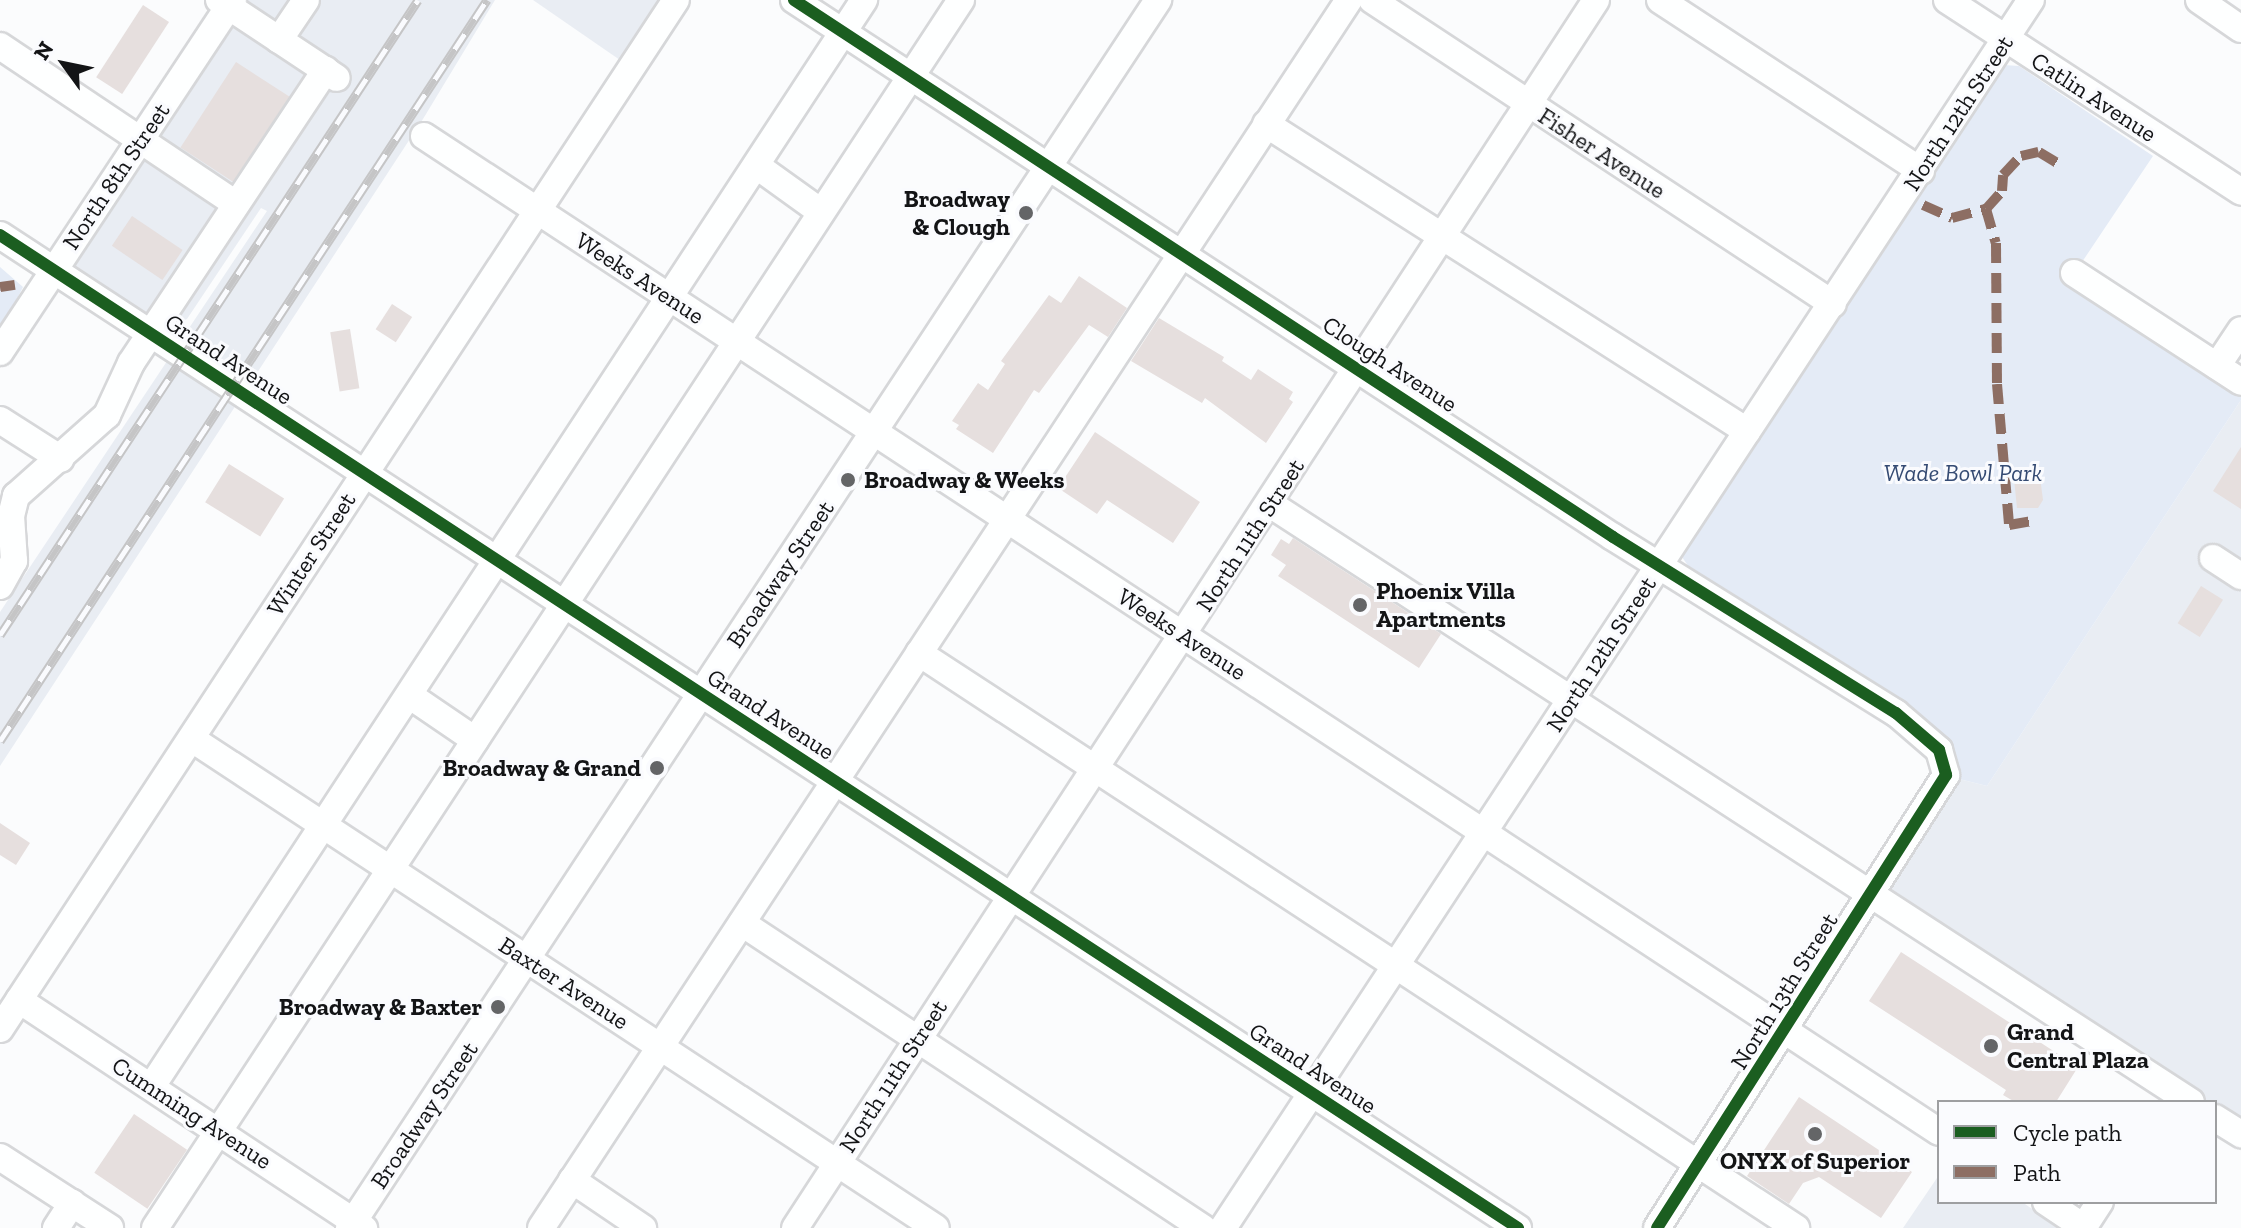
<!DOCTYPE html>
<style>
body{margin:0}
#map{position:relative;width:2241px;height:1228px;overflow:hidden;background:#fbfcfd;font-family:"Zilla Slab",serif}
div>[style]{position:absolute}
.built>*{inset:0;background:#e9edf3}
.green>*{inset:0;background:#e4ebf6}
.building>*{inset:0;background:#e6dfde;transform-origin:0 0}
.roads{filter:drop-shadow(2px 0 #d6d7d9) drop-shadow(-2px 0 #d6d7d9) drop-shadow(0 2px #d6d7d9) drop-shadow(0 -2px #d6d7d9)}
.minor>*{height:26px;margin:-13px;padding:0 13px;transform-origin:13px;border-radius:13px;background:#feffff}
.rail>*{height:9px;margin-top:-4.5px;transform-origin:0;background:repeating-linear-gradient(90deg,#fafbfe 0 18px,#c5c5c6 0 36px);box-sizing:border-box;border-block:2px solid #c5c5c6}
.quiet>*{height:10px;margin-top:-5px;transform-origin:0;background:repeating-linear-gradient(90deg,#8d6e63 0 20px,transparent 0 30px)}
.cycleway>*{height:12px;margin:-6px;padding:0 6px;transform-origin:6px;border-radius:6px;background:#1b5e20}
.dots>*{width:22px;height:22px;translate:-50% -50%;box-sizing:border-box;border:4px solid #fafbfe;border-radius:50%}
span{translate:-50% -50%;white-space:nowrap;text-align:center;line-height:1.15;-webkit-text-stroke:6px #fafbfe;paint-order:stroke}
.street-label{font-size:24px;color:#131416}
.poi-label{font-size:24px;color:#131416;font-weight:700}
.right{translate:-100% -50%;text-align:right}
.left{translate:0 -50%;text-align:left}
.park-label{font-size:24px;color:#354b73;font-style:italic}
.legend{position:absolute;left:1937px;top:1100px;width:280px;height:104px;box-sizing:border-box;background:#fafbfe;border:2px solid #9e9fa1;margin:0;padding:10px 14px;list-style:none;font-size:24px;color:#131416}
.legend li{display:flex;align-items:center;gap:16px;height:40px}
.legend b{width:40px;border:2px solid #9e9fa1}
.north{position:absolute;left:24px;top:24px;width:80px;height:80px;-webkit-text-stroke:6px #fafbfe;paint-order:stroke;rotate:303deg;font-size:22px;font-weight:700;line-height:32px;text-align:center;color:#131416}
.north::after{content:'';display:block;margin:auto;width:28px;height:36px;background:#131416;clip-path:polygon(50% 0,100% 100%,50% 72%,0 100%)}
</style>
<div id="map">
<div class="built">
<i style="clip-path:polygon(233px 0,495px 0,423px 119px,0 766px,0 612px,267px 211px,261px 208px,187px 319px,151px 333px,54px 270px)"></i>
<i style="clip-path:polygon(533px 0,676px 0,633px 69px)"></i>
<i style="clip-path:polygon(2241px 400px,2241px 1128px,2215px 1111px,2215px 1102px,2201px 1102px,1889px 892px,1959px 779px,1987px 786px)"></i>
<i style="clip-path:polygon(1939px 1175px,1939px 1202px,2022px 1202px,2060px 1228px,1903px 1228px)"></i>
</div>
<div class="green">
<i style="clip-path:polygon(2004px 65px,2019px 66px,2153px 156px,2072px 277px,2241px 390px,2241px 400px,1987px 786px,1959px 779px,1956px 754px,1924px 725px,1691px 570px,1682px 557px)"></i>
<i style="clip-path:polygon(0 267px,23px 287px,0 332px)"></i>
</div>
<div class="building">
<i style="left:143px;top:5px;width:31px;height:86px;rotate:33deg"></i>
<i style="left:236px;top:62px;width:64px;height:102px;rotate:33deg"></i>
<i style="left:132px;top:216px;width:61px;height:36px;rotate:34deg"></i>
<i style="clip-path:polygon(1079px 276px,1127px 308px,1108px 337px,1089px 325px,1039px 393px,1034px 390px,993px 453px,956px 429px,959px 425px,952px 421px,978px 383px,988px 390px,1005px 364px,1001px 361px,1049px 295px,1061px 303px)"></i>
<i style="left:392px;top:304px;width:24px;height:30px;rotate:33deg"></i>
<i style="clip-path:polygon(1159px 318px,1224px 357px,1222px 361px,1251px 380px,1258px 369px,1293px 392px,1289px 399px,1293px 402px,1266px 443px,1205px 398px,1202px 403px,1131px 361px)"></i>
<i style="left:350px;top:329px;width:60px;height:20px;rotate:81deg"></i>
<i style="clip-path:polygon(1095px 432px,1200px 502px,1173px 543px,1107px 500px,1097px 514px,1058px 488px)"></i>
<i style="clip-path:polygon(2241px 447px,2241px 509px,2213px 491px)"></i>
<i style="left:229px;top:464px;width:65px;height:45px;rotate:32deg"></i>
<i style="clip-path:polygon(2040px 477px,2043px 500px,2038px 508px,2017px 508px,2014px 479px)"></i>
<i style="clip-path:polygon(1293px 538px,1441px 634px,1419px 668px,1278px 576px,1286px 565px,1271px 555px,1281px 539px,1289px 544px)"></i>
<i style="left:2201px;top:586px;width:26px;height:44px;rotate:32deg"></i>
<i style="clip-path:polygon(0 823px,30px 843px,16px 865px,0 855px)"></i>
<i style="clip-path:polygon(1901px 952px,2078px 1067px,2056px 1102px,2015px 1102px,2003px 1095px,2006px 1090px,1869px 1001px)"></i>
<i style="clip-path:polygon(1799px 1097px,1912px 1172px,1881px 1218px,1819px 1177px,1803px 1183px,1789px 1204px,1747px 1176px)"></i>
<i style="left:134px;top:1114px;width:64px;height:71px;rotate:34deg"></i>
</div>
<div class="roads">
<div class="minor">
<i style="left:219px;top:0;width:141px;rotate:33.5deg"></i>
<i style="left:794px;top:0;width:979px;rotate:33.25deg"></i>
<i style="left:1613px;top:537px;width:333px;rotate:31.9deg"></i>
<i style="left:1896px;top:713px;width:57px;rotate:40.7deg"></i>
<i style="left:1939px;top:750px;width:26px;rotate:74deg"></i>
<i style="left:1946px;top:775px;width:537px;rotate:122.54deg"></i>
<i style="left:1372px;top:0;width:552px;rotate:33.4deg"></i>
<i style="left:1660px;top:0;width:312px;rotate:33.2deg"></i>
<i style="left:1947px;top:0;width:351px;rotate:33.1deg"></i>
<i style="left:2199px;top:0;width:51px;rotate:34.6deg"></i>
<i style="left:279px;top:40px;width:48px;rotate:-56deg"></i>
<i style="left:0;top:46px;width:284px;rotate:33.8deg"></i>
<i style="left:1266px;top:124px;width:571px;rotate:32.55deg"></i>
<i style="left:424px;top:136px;width:1813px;rotate:33.32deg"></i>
<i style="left:757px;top:166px;width:79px;rotate:35.7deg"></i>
<i style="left:0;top:235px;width:1814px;rotate:33.19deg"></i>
<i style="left:2074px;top:273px;width:199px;rotate:33.1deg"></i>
<i style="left:0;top:352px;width:422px;rotate:-56.5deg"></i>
<i style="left:2217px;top:366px;width:43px;rotate:-56.3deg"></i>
<i style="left:0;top:420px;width:72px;rotate:32.6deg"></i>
<i style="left:1270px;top:504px;width:1098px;rotate:33deg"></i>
<i style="left:2213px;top:558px;width:33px;rotate:33deg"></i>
<i style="left:0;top:586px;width:29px;rotate:-61deg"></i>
<i style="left:14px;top:561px;width:45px;rotate:-93.8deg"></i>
<i style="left:11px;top:516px;width:21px;rotate:-76deg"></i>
<i style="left:16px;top:496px;width:122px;rotate:-41.7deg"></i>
<i style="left:107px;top:415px;width:57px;rotate:-65.2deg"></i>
<i style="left:131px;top:363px;width:352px;rotate:-56.4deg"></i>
<i style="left:919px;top:653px;width:1049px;rotate:33.25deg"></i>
<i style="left:409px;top:695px;width:80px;rotate:34.3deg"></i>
<i style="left:192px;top:739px;width:890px;rotate:33.32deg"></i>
<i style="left:742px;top:923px;width:553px;rotate:33.49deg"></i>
<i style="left:19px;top:1000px;width:414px;rotate:33.5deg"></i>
<i style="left:0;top:1029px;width:1231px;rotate:-56.7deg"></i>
<i style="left:152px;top:1086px;width:1299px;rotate:-56.75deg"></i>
<i style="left:2215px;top:1118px;width:31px;rotate:32deg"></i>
<i style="left:0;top:1157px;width:131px;rotate:32.8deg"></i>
<i style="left:572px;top:1180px;width:86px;rotate:34.1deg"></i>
<i style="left:2046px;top:1202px;width:47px;rotate:33.7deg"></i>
<i style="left:56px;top:1228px;width:30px;rotate:-57deg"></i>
<i style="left:155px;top:1228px;width:1469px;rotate:-56.72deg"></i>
<i style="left:349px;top:1228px;width:1471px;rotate:-56.62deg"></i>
<i style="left:541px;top:1228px;width:1470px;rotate:-56.66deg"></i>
<i style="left:795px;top:1228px;width:1466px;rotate:-56.88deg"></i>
<i style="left:1223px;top:1228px;width:1470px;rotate:-56.66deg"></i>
<i style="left:2083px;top:1228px;width:31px;rotate:-57deg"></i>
</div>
</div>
<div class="rail">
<i style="left:0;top:635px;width:760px;rotate:-56.64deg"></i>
<i style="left:0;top:741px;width:887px;rotate:-56.69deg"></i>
</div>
<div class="quiet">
<i style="left:1923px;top:205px;width:32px;rotate:24deg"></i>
<i style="left:1952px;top:218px;width:35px;rotate:-15deg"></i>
<i style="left:1986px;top:209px;width:24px;rotate:-48deg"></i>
<i style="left:2002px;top:191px;width:16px;rotate:-86deg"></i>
<i style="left:2003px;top:175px;width:26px;rotate:-47deg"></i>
<i style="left:2021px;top:156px;width:18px;rotate:-13deg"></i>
<i style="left:2039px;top:152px;width:23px;rotate:31deg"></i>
<i style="left:1986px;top:209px;width:35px;rotate:74deg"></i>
<i style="left:1996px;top:243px;width:141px;rotate:89.6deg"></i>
<i style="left:1997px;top:384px;width:142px;rotate:85.1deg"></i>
<i style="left:2009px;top:525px;width:27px;rotate:-10deg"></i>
<i style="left:0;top:287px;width:15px;rotate:-8deg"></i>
</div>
<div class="cycleway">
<i style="left:794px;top:0;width:979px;rotate:33.25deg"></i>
<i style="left:1613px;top:537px;width:333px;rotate:31.9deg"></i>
<i style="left:1896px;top:713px;width:57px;rotate:40.7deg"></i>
<i style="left:1939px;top:750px;width:26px;rotate:74deg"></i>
<i style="left:1946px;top:775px;width:537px;rotate:122.54deg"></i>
<i style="left:0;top:235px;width:1814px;rotate:33.19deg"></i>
</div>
<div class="dots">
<i style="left:1026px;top:213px;background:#646567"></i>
<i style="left:848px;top:480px;background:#646567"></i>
<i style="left:1360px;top:605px;background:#646567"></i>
<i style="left:657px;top:768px;background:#646567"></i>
<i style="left:498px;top:1007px;background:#646567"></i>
<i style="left:1991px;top:1046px;background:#646567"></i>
<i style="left:1815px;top:1134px;background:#646567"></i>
</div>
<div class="street-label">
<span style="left:2094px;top:97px;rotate:33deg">Catlin Avenue</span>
<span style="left:1958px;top:113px;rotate:-57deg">North 12th Street</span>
<span style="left:1602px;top:153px;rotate:33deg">Fisher Avenue</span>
<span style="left:116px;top:176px;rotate:-56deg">North 8th Street</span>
<span style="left:640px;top:278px;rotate:33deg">Weeks Avenue</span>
<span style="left:229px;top:359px;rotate:33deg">Grand Avenue</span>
<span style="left:1390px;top:364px;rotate:33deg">Clough Avenue</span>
<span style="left:1250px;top:535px;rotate:-57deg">North 11th Street</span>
<span style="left:311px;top:554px;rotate:-57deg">Winter Street</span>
<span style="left:780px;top:574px;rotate:-56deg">Broadway Street</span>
<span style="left:1182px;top:634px;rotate:33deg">Weeks Avenue</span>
<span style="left:1601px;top:654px;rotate:-57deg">North 12th Street</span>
<span style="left:771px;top:714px;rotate:33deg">Grand Avenue</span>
<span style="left:564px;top:983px;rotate:33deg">Baxter Avenue</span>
<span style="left:1784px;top:991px;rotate:-58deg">North 13th Street</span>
<span style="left:1313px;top:1068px;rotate:33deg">Grand Avenue</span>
<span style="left:893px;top:1076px;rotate:-57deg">North 11th Street</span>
<span style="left:192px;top:1113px;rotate:33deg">Cumming Avenue</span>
<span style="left:424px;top:1115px;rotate:-56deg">Broadway Street</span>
</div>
<div class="poi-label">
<span class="right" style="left:1010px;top:213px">Broadway<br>&amp; Clough</span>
<span class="left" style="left:864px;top:480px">Broadway &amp; Weeks</span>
<span class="left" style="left:1376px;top:605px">Phoenix Villa<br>Apartments</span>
<span class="right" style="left:641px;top:768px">Broadway &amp; Grand</span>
<span class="right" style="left:482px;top:1007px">Broadway &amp; Baxter</span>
<span class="left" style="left:2007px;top:1046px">Grand<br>Central Plaza</span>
<span style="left:1815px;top:1161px">ONYX of Superior</span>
</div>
<div class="park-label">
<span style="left:1963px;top:473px">Wade Bowl Park</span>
</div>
<ul class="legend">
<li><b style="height:10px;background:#1b5e20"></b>Cycle path</li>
<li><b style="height:10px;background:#8d6e63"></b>Path</li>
</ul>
<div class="north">N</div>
</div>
